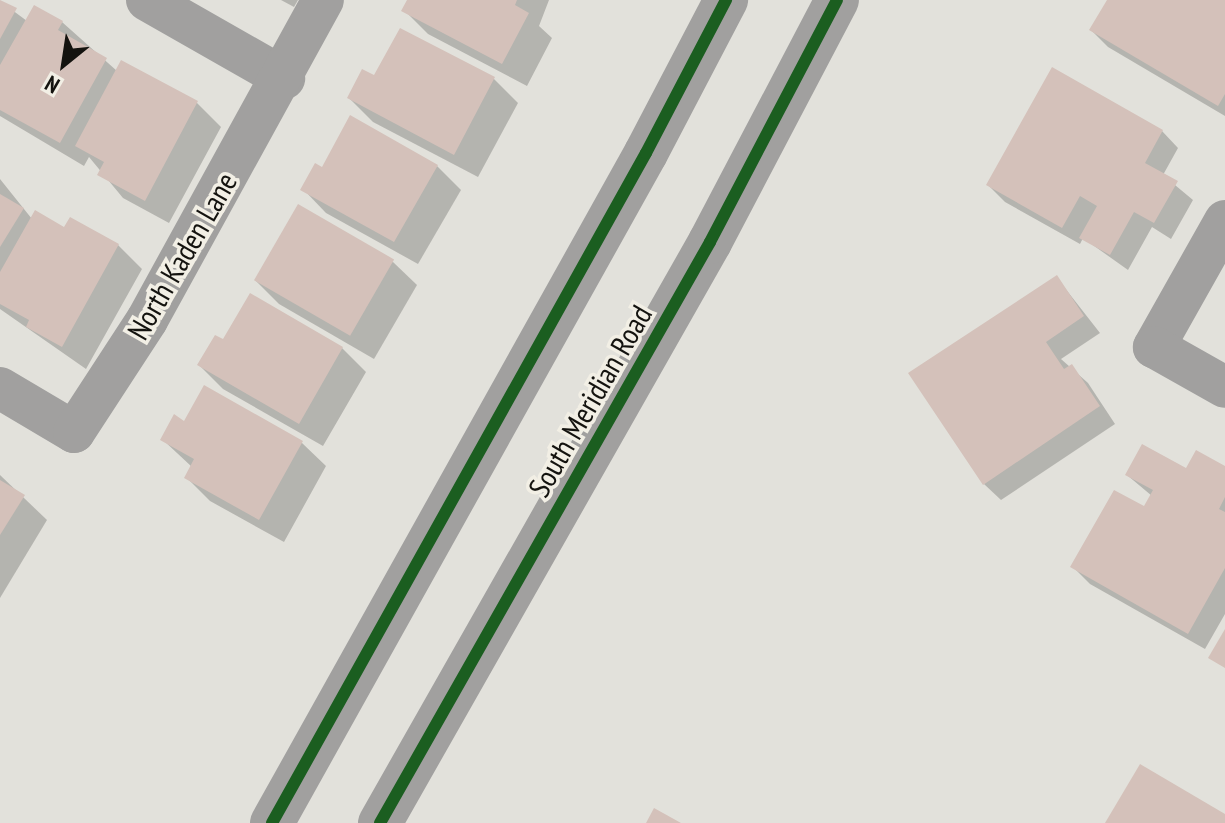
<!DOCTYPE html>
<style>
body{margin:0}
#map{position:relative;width:1225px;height:823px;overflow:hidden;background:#e2e1db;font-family:"PT Sans Narrow",sans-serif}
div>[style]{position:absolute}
.shadow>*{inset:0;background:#0003}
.building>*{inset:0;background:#d4c1ba;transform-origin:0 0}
.minor>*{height:42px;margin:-21px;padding:0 21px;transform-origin:21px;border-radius:21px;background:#a1a09f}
.tertiary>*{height:44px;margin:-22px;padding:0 22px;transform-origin:22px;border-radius:22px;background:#a1a09f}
.cycleway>*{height:12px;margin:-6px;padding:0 6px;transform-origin:6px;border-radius:6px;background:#1b5e20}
span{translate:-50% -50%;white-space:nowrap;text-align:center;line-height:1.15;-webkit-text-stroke:7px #f2efe5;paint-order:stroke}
.street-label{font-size:30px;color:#14130f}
.north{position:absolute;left:24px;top:24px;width:80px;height:80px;-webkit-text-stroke:6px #f2efe5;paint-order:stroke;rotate:210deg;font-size:22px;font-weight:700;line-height:32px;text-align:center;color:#14130f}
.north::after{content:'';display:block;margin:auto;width:28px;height:36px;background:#14130f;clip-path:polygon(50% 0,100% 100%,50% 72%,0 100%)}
</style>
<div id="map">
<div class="shadow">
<i style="clip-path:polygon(281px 0,298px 0,294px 7px)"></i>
<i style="clip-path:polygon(409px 0,549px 0,539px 26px,552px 38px,527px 86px,428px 34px,404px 10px)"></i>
<i style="clip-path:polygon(1109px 0,1225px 0,1225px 116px,1108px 47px,1091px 30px)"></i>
<i style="clip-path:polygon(0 1px,27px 21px,62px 22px,117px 71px,122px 62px,197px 103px,221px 127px,169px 223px,123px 198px,89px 157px,84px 166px,0 116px)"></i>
<i style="clip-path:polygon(375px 78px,494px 79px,518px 103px,478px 177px,373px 122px,349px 98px)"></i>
<i style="clip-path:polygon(1162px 131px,1178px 148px,1163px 175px,1193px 200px,1171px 239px,1152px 227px,1128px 270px,1083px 238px,1080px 244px,1005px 202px,988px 185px)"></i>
<i style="clip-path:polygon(437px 166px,461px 190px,418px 264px,326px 213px,303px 189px,323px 170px)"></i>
<i style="clip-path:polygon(0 179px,32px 219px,118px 245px,142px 269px,86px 369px,0 309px)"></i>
<i style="clip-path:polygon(393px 262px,417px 285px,374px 359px,279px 304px,255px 280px)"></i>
<i style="clip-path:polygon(1057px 278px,1100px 333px,1061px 359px,1088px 383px,1115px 424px,1001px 500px,984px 484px)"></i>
<i style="clip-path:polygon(251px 295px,342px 348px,366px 372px,323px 446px,223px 389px,199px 365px,224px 342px)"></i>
<i style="clip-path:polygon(205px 388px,302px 443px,326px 466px,284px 542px,210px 501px,186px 477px,192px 467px,162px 439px,185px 423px)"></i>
<i style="clip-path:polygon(1225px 469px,1225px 614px,1205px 649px,1090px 584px,1073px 567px,1145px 509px,1152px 496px,1127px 475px)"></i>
<i style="clip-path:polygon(0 475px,47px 520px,0 598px)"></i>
</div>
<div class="building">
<i style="clip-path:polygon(0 0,17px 8px,0 39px)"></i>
<i style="clip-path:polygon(407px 0,517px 0,515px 5px,529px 13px,502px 64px,401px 11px)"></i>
<i style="clip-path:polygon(1107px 0,1225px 0,1225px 94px,1218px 106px,1089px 30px)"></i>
<i style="clip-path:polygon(34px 5px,63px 21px,58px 30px,107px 58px,60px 143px,0 110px,0 65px)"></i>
<i style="clip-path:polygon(400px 28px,495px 77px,454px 155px,347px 98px,362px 69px,374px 75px)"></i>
<i style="clip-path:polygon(121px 60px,198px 101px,145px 201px,97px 175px,104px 162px,75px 146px)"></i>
<i style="clip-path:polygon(1052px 67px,1163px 130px,1145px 163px,1178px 181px,1154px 223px,1134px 212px,1110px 255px,1079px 238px,1097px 206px,1080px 196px,1062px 228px,986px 185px)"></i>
<i style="clip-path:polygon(350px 115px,438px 165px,394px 242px,300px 190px,315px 163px,322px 167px)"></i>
<i style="clip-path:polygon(0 194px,24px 208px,0 247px)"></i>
<i style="left:298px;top:204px;width:111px;height:88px;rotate:30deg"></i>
<i style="clip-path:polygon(35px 210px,64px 227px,70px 217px,119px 244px,62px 347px,26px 327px,29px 320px,0 304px,0 272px)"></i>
<i style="clip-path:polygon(1057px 275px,1084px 316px,1046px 342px,1064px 369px,1072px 364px,1100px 406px,983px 485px,908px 373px)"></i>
<i style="clip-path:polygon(250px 293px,343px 347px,299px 424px,197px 365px,215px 335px,223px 339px)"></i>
<i style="clip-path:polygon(204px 385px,303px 441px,259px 520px,184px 478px,194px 459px,160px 440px,174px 414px,184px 421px)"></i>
<i style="clip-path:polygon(1142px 444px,1186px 468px,1196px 450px,1225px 466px,1225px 497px,1219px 509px,1225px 512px,1225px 568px,1188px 634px,1070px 567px,1114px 490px,1144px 506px,1153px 490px,1125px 475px)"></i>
<i style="clip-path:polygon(0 480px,25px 495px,0 535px)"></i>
<i style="clip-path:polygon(1225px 629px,1225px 668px,1208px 658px)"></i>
<i style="clip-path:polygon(1140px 764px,1225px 814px,1225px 823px,1105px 823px)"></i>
<i style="clip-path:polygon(654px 808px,681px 823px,646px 823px)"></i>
</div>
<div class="minor">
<i style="left:147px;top:0;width:158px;rotate:29.7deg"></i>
<i style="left:1225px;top:221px;width:145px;rotate:119.4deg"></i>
<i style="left:1154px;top:347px;width:81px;rotate:29.4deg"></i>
<i style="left:0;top:388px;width:86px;rotate:30.7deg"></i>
<i style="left:74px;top:432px;width:134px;rotate:-56.9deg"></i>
<i style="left:147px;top:320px;width:365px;rotate:-61.2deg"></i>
</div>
<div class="tertiary">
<i style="left:272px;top:823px;width:767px;rotate:-60.83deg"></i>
<i style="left:646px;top:153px;width:173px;rotate:-62.4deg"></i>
<i style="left:380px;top:823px;width:668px;rotate:-60.4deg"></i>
<i style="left:710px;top:242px;width:273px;rotate:-62.3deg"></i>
</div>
<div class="cycleway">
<i style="left:272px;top:823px;width:767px;rotate:-60.83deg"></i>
<i style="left:646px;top:153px;width:173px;rotate:-62.4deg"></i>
<i style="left:380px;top:823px;width:668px;rotate:-60.4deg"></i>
<i style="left:710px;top:242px;width:273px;rotate:-62.3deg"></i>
</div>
<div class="street-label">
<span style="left:182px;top:256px;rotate:-60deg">North Kaden Lane</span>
<span style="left:590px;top:401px;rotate:-60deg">South Meridian Road</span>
</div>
<div class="north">N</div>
</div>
